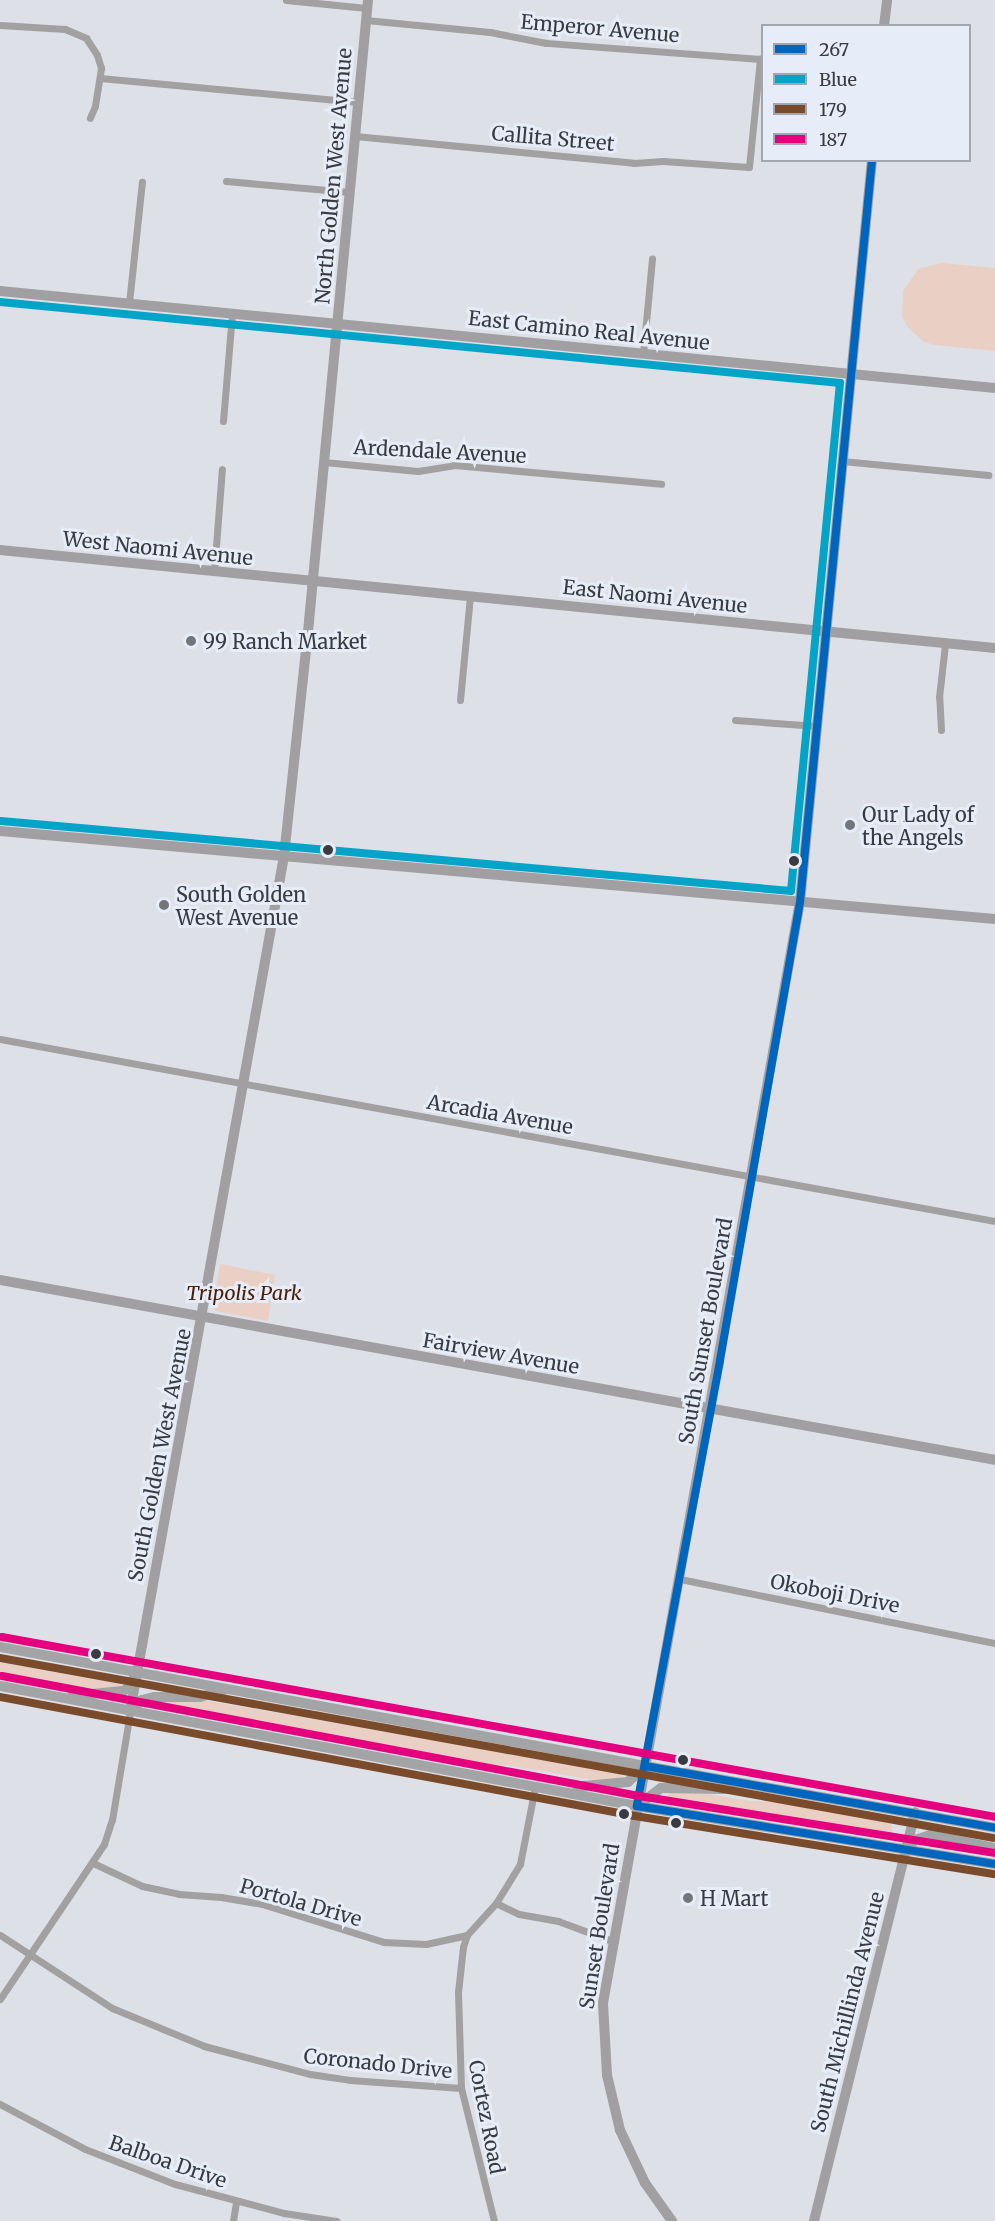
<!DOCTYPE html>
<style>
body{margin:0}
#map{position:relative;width:995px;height:2221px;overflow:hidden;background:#dde0e7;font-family:Merriweather,serif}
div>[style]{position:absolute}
.green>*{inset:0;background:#eacfc5}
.street>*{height:7px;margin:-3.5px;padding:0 3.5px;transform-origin:3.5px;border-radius:3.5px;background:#a2a0a0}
.secondary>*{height:10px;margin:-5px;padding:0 5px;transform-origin:5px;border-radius:5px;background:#a19fa1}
.primary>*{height:10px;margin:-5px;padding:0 5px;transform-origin:5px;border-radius:5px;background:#a3a4a6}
.bus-1>*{height:8px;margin:-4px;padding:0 4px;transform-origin:4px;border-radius:4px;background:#0065bd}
.bus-2>*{height:8px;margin:-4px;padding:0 4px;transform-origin:4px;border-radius:4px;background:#03a4c7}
.bus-3>*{height:8px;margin:-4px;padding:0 4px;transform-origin:4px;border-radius:4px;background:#7a4b2a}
.bus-4>*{height:8px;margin:-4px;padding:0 4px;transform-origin:4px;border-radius:4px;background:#e5007d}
.dots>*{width:16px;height:16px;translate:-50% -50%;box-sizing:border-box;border:3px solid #e6edf9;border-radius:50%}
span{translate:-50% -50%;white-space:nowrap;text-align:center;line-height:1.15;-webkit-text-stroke:6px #e6edf9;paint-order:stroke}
.street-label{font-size:20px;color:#393b40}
.poi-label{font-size:20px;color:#393b40}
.left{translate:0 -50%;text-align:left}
.park-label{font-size:20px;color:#4a2009;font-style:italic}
.legend{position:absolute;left:761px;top:24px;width:210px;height:138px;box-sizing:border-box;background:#e6edf9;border:2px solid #a1a6af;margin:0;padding:8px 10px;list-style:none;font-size:18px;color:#393b40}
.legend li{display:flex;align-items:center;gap:12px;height:30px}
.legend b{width:30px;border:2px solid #a1a6af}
</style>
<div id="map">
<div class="green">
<i style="clip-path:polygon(941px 263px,995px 268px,995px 351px,935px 345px,924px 342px,908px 328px,902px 317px,903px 291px,918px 269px)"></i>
<i style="clip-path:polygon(220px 1264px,275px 1275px,268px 1321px,216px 1311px,213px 1307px)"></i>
<i style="clip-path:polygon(0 1662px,120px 1684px,121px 1685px,121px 1688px,88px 1691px,53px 1689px,0 1679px)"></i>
<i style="clip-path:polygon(204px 1700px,619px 1773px,624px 1777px,599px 1781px,507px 1765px,483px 1766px,150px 1706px,150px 1701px)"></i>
<i style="clip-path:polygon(686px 1790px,750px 1801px,782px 1802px,883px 1820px,892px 1825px,892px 1832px,889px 1836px,808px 1825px,667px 1797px,670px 1792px)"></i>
</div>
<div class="street">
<i style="left:286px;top:0;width:81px;rotate:5.6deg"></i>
<i style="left:0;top:25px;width:65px;rotate:3.5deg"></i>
<i style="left:65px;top:29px;width:23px;rotate:23deg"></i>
<i style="left:86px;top:38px;width:20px;rotate:57deg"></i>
<i style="left:97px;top:55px;width:14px;rotate:73deg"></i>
<i style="left:101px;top:68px;width:38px;rotate:99deg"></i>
<i style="left:95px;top:106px;width:13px;rotate:113deg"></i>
<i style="left:100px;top:78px;width:259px;rotate:5.3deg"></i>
<i style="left:355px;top:136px;width:280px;rotate:5.5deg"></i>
<i style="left:634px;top:163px;width:29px;rotate:-4deg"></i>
<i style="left:663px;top:161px;width:86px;rotate:4deg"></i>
<i style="left:749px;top:167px;width:109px;rotate:-84.2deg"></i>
<i style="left:760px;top:59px;width:215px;rotate:-175.7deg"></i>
<i style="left:546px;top:43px;width:57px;rotate:-168.9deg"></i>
<i style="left:490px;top:32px;width:125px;rotate:-174.5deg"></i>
<i style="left:226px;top:181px;width:124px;rotate:5.1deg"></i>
<i style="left:129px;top:303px;width:122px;rotate:-83.9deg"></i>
<i style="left:643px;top:354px;width:96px;rotate:-84.6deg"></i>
<i style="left:223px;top:421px;width:107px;rotate:-85.2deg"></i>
<i style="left:842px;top:461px;width:147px;rotate:5.5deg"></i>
<i style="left:324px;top:462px;width:94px;rotate:5.5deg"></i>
<i style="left:418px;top:471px;width:36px;rotate:-9deg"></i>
<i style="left:454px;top:465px;width:208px;rotate:5.2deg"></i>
<i style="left:214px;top:572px;width:103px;rotate:-85.6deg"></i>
<i style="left:460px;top:700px;width:103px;rotate:-84.5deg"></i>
<i style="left:735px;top:720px;width:82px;rotate:4.2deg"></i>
<i style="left:941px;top:730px;width:33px;rotate:-93deg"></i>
<i style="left:939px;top:697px;width:53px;rotate:-83.5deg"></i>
<i style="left:0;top:1039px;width:1012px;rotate:10.37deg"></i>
<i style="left:680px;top:1579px;width:321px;rotate:11.5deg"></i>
<i style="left:93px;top:1863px;width:54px;rotate:25.1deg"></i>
<i style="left:142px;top:1886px;width:38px;rotate:12deg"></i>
<i style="left:179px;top:1894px;width:42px;rotate:4.1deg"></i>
<i style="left:221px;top:1897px;width:42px;rotate:9.7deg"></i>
<i style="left:262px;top:1904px;width:128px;rotate:17.3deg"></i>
<i style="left:384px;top:1942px;width:42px;rotate:2.7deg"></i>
<i style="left:426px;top:1944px;width:42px;rotate:-12.4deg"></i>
<i style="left:496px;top:1903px;width:25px;rotate:26deg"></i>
<i style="left:519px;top:1914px;width:40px;rotate:10deg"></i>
<i style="left:558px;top:1921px;width:58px;rotate:20.3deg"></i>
<i style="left:0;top:1935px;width:134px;rotate:33.1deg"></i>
<i style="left:112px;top:2008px;width:100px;rotate:22.4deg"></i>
<i style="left:204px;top:2046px;width:110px;rotate:14.8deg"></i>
<i style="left:310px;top:2074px;width:40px;rotate:8.5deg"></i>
<i style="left:350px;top:2080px;width:111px;rotate:4.1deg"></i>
<i style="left:0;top:1999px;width:187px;rotate:-56.1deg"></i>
<i style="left:104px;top:1844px;width:25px;rotate:-72deg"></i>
<i style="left:112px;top:1820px;width:109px;rotate:-80.5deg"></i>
<i style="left:0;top:2104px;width:96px;rotate:27.9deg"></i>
<i style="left:85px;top:2149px;width:97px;rotate:21.3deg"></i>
<i style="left:175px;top:2184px;width:113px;rotate:14.9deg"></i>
<i style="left:284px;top:2213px;width:53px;rotate:8.7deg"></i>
<i style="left:233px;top:2221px;width:19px;rotate:-81deg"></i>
<i style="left:494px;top:2221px;width:137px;rotate:-103.9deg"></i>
<i style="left:461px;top:2088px;width:96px;rotate:-91.8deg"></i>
<i style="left:458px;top:1992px;width:45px;rotate:-83.7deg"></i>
<i style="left:463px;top:1947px;width:13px;rotate:-72deg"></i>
<i style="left:467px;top:1935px;width:43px;rotate:-47.8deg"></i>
<i style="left:496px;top:1903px;width:46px;rotate:-58.4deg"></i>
<i style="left:520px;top:1864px;width:78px;rotate:-79deg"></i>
</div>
<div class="secondary">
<i style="left:884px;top:26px;width:26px;rotate:-83deg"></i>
<i style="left:0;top:291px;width:1000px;rotate:5.57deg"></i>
<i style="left:0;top:550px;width:1000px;rotate:5.63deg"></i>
<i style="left:0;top:831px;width:999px;rotate:5.05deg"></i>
<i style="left:0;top:1280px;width:1011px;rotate:10.25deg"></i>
<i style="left:130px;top:1712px;width:870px;rotate:-79.8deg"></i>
<i style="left:284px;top:856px;width:236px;rotate:-83.9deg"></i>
<i style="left:309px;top:621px;width:624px;rotate:-84.57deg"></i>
<i style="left:672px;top:2221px;width:47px;rotate:-125.4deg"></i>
<i style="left:645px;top:2183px;width:59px;rotate:-115.3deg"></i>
<i style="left:620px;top:2130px;width:57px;rotate:-103.3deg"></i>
<i style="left:607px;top:2075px;width:72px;rotate:-93.2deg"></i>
<i style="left:603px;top:2003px;width:1118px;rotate:-79.86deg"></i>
<i style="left:800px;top:902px;width:745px;rotate:-84.46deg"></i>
<i style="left:814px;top:2221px;width:421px;rotate:-76.1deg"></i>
</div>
<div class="primary">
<i style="left:0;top:1647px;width:656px;rotate:10.45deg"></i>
<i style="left:645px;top:1766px;width:355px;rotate:10deg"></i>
<i style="left:0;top:1686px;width:648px;rotate:10.67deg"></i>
<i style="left:637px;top:1806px;width:363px;rotate:9.2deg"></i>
<i style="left:72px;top:1696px;width:51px;rotate:-5.6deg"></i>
<i style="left:123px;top:1691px;width:6px;rotate:-31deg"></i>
<i style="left:128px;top:1688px;width:20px;rotate:-60deg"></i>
<i style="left:130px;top:1712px;width:17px;rotate:-45deg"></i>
<i style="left:142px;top:1700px;width:12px;rotate:-14deg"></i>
<i style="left:154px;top:1697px;width:46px"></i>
<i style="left:200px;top:1697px;width:27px;rotate:-17deg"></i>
<i style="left:573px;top:1794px;width:14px;rotate:-36deg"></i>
<i style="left:584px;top:1786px;width:44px;rotate:-5.2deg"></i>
<i style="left:628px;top:1782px;width:23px;rotate:-43deg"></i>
<i style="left:637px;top:1806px;width:30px;rotate:-37deg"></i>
<i style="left:661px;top:1788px;width:62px;rotate:0.9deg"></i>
<i style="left:723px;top:1789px;width:17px;rotate:-10deg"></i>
<i style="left:906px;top:1849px;width:13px;rotate:-45deg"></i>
<i style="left:915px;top:1840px;width:16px;rotate:-18deg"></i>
<i style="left:930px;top:1835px;width:66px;rotate:11.3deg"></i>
</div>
<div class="bus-1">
<i style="left:872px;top:160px;width:745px;rotate:95.54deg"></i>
<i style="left:800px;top:902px;width:466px;rotate:99.9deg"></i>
<i style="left:720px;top:1361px;width:453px;rotate:100.6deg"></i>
<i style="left:637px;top:1806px;width:363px;rotate:9.2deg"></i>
<i style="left:645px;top:1766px;width:355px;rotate:10deg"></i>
</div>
<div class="bus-2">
<i style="left:0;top:302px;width:844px;rotate:5.51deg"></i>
<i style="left:840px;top:383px;width:510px;rotate:95.51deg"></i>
<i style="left:791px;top:891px;width:793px;rotate:-174.94deg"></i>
</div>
<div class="bus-3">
<i style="left:0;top:1658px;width:1009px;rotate:10.27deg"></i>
<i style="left:0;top:1697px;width:646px;rotate:10.61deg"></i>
<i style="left:635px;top:1816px;width:363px;rotate:9.2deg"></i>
</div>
<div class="bus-4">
<i style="left:2px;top:1637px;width:1009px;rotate:10.27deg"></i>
<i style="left:2px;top:1676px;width:648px;rotate:10.67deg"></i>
<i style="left:639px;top:1796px;width:361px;rotate:9.1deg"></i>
</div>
<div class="dots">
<i style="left:191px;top:641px;background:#72757a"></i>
<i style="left:850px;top:825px;background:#72757a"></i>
<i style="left:328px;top:850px;background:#393b40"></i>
<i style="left:794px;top:861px;background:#393b40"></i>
<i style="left:164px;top:905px;background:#72757a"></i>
<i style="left:96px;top:1654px;background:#393b40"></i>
<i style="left:683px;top:1760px;background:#393b40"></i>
<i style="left:624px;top:1814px;background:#393b40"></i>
<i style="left:676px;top:1823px;background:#393b40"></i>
<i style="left:688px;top:1898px;background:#72757a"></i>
</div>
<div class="street-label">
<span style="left:600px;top:28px;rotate:5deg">Emperor Avenue</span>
<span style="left:553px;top:138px;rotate:5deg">Callita Street</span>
<span style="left:333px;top:176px;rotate:-85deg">North Golden West Avenue</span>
<span style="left:589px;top:330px;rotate:6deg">East Camino Real Avenue</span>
<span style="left:440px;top:451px;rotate:3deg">Ardendale Avenue</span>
<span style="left:158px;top:548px;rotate:6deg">West Naomi Avenue</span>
<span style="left:655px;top:596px;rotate:6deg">East Naomi Avenue</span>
<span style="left:500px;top:1114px;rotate:10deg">Arcadia Avenue</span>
<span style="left:705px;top:1331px;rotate:-80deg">South Sunset Boulevard</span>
<span style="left:501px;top:1353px;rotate:10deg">Fairview Avenue</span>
<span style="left:159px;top:1455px;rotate:-79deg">South Golden West Avenue</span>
<span style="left:835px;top:1593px;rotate:11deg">Okoboji Drive</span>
<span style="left:301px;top:1902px;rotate:16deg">Portola Drive</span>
<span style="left:599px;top:1926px;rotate:-81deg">Sunset Boulevard</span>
<span style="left:847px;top:2012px;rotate:-76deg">South Michillinda Avenue</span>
<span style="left:378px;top:2063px;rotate:6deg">Coronado Drive</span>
<span style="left:487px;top:2117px;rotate:79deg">Cortez Road</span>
<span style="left:168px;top:2161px;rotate:19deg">Balboa Drive</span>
</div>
<div class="poi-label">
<span class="left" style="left:203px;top:641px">99 Ranch Market</span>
<span class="left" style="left:862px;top:826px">Our Lady of<br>the Angels</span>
<span class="left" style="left:176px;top:906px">South Golden<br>West Avenue</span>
<span class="left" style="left:700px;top:1898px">H Mart</span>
</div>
<div class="park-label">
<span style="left:244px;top:1292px">Tripolis Park</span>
</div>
<ul class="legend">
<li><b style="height:8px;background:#0065bd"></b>267</li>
<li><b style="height:8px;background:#03a4c7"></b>Blue</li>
<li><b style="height:8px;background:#7a4b2a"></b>179</li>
<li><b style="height:8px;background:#e5007d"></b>187</li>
</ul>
</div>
